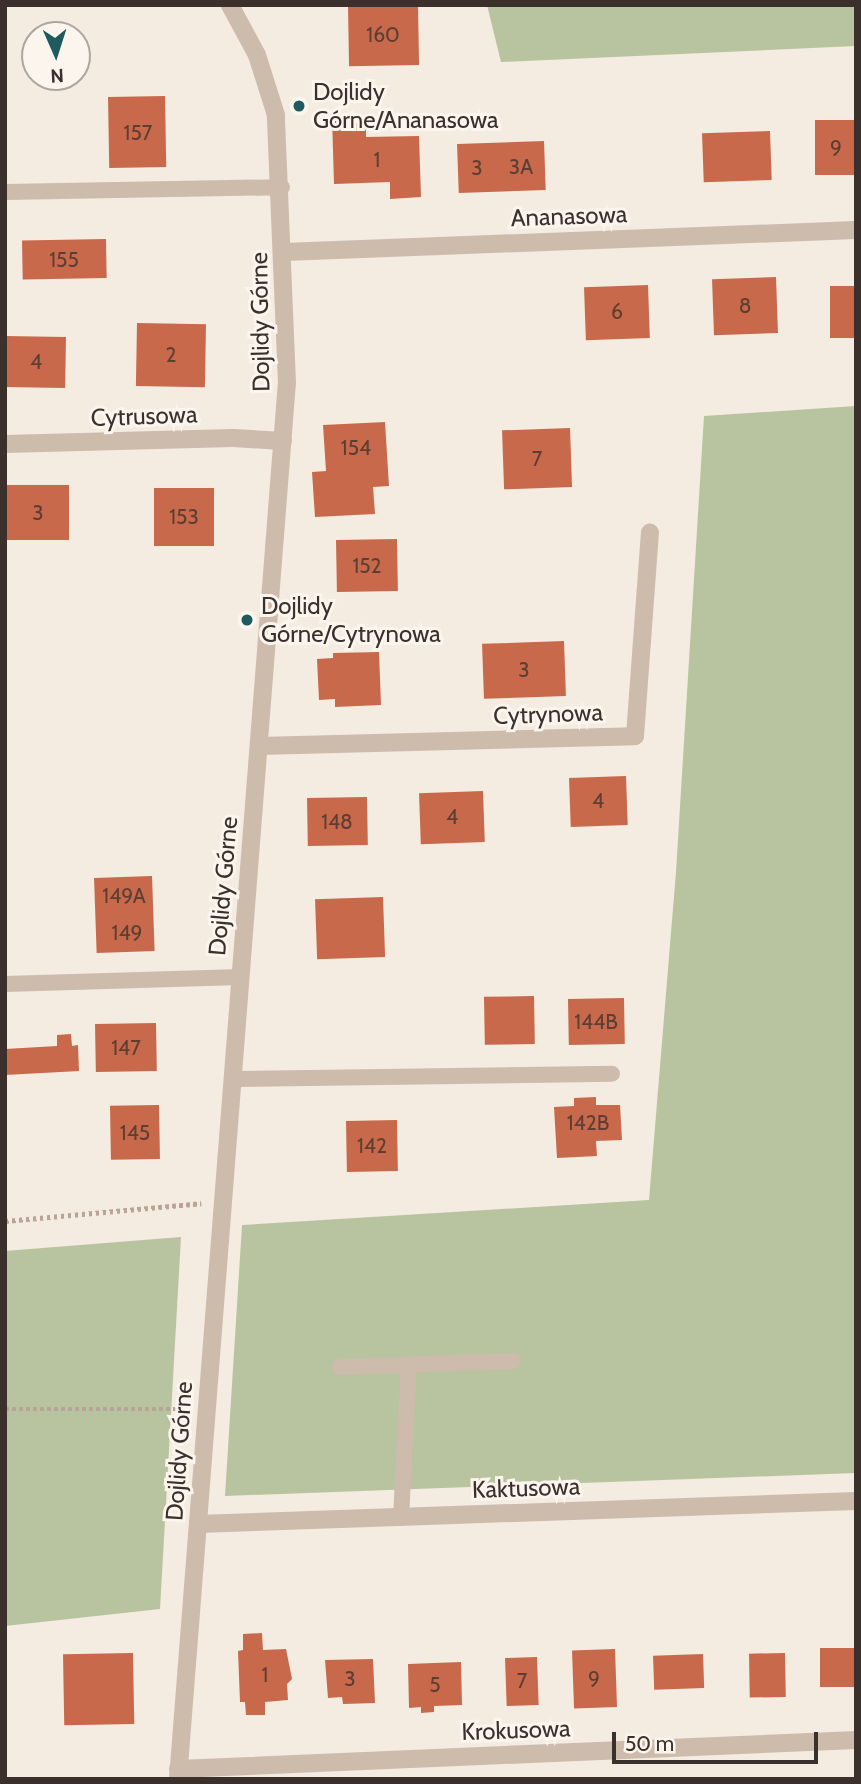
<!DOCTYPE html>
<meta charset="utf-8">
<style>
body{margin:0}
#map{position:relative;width:861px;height:1784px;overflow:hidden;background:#f4ebe1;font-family:Cabin,sans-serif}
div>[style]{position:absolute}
.green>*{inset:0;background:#b8c4a0}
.building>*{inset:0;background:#c8694b;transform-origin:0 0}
.path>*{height:4.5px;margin-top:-2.25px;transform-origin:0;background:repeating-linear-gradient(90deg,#b9a596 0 3.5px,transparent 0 7px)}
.lane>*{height:16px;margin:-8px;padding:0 8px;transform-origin:8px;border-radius:8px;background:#cdbbac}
.street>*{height:18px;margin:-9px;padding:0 9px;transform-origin:9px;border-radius:9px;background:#cdbbac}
.dots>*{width:19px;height:19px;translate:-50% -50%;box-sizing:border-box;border:4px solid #fbf5ee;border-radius:50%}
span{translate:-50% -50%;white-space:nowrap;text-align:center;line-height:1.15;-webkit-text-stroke:6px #fbf5ee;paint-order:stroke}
.number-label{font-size:21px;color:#5e3e33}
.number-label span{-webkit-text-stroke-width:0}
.poi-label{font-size:24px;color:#3b302b}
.left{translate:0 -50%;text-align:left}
.street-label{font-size:24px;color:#3b302b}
.frame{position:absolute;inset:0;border:7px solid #3b302b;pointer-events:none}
.north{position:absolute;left:21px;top:21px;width:70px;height:70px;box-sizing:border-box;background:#fbf5ee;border:2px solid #aea6a0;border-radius:50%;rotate:177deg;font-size:19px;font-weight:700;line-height:28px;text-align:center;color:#3b302b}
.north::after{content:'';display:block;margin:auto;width:24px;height:32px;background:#1f5a5e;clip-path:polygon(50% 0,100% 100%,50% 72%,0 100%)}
.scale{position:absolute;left:612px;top:1732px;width:206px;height:32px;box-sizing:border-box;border:4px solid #3b302b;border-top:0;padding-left:9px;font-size:21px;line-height:24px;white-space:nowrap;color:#3b302b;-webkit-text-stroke:5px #fbf5ee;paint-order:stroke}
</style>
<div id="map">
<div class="green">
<i style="clip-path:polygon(487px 5px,856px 5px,856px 46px,501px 62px)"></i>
<i style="clip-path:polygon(856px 406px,856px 1473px,225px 1496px,242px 1225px,649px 1200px,676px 872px,704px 416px)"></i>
<i style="clip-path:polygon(181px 1237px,160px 1609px,5px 1626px,5px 1251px)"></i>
</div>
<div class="building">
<i style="left:418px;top:5px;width:60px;height:70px;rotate:89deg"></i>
<i style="left:165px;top:96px;width:71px;height:57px;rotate:89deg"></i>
<i style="clip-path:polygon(366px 116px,366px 137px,419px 136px,421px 197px,390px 199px,390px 182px,334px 184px,332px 117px)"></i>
<i style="left:856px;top:120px;width:55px;height:41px;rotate:90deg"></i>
<i style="left:770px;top:131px;width:49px;height:68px;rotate:88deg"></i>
<i style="left:544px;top:141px;width:49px;height:87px;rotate:88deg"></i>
<i style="left:106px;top:239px;width:39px;height:84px;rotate:89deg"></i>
<i style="left:776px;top:277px;width:56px;height:64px;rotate:88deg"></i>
<i style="left:648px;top:285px;width:53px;height:64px;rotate:88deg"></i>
<i style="left:856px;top:286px;width:52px;height:26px;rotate:90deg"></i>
<i style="left:137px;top:323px;width:69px;height:63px;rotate:1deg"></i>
<i style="left:5px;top:336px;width:61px;height:51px;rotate:1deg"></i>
<i style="clip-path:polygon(385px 422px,389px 486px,373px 487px,375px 514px,315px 517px,312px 472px,326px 471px,323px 425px)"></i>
<i style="left:570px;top:428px;width:59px;height:68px;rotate:88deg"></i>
<i style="left:7px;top:485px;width:62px;height:55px"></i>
<i style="left:154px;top:488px;width:60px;height:58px"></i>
<i style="left:397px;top:539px;width:52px;height:61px;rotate:89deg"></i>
<i style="left:564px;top:641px;width:55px;height:82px;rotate:88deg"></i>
<i style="clip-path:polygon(379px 652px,381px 705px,335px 707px,335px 699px,319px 700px,317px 659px,333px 658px,333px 653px)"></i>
<i style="left:626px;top:776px;width:49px;height:57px;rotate:88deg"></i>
<i style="left:483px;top:791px;width:51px;height:64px;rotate:88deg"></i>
<i style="left:367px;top:797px;width:48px;height:60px;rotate:89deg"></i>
<i style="left:152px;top:876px;width:75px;height:58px;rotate:88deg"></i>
<i style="left:383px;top:897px;width:60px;height:68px;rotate:88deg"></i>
<i style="left:534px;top:996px;width:48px;height:50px;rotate:89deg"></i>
<i style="left:624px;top:998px;width:46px;height:56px;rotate:89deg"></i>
<i style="left:156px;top:1023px;width:48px;height:61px;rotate:89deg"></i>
<i style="clip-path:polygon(71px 1034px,72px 1046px,78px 1045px,79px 1071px,5px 1075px,5px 1049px,57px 1046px,57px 1035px)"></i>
<i style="clip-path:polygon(596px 1097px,596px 1105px,620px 1105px,622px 1140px,596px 1141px,597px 1156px,557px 1158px,554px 1107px,574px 1106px,574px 1098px)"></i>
<i style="left:159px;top:1105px;width:54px;height:49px;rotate:89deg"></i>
<i style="left:397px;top:1120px;width:51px;height:51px;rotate:89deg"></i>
<i style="clip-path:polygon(262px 1633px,263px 1650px,286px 1649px,292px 1679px,287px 1684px,288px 1700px,265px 1702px,265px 1715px,246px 1715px,245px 1702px,240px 1702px,238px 1651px,243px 1650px,243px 1634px)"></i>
<i style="left:856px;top:1648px;width:39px;height:36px;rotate:90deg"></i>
<i style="left:615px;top:1649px;width:58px;height:43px;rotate:88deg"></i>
<i style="left:133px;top:1653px;width:71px;height:70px;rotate:89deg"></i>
<i style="left:785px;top:1653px;width:44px;height:36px;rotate:89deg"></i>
<i style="left:703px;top:1654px;width:34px;height:50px;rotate:88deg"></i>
<i style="left:537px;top:1657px;width:48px;height:32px;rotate:88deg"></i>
<i style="clip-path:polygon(373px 1659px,375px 1703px,343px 1704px,342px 1697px,328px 1698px,325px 1660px)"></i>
<i style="clip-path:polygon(461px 1662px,462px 1705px,434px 1706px,434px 1712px,421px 1713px,421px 1707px,409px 1708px,408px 1664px)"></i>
</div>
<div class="path">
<i style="left:5px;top:1221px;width:197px;rotate:-5.2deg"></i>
<i style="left:5px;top:1409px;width:180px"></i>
</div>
<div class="lane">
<i style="left:5px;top:192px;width:277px;rotate:-1deg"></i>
<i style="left:5px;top:984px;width:236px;rotate:-1.7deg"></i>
<i style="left:233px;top:1079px;width:379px;rotate:-0.8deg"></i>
<i style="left:340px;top:1367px;width:173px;rotate:-2deg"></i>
<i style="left:401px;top:1518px;width:153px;rotate:-87deg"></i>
</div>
<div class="street">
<i style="left:284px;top:252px;width:572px;rotate:-2.2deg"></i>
<i style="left:5px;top:444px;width:228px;rotate:-1.5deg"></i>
<i style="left:233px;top:438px;width:50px;rotate:3.4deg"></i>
<i style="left:259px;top:746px;width:376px;rotate:-1.5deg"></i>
<i style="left:635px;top:736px;width:204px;rotate:-85.8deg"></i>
<i style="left:198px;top:1524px;width:658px;rotate:-2deg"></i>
<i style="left:178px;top:1769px;width:679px;rotate:-2.45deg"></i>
<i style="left:178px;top:1779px;width:1400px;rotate:-85.54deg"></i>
<i style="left:287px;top:383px;width:268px;rotate:-92.4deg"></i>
<i style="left:276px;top:115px;width:63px;rotate:-107.6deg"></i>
<i style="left:257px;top:55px;width:57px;rotate:-118.4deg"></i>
</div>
<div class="dots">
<i style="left:299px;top:106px;background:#1f5a5e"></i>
<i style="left:247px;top:620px;background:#1f5a5e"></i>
</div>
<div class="number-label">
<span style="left:383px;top:35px">160</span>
<span style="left:138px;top:133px">157</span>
<span style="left:836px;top:148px">9</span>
<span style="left:377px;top:160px">1</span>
<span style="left:521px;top:167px">3A</span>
<span style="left:477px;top:168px">3</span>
<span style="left:64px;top:260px">155</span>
<span style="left:745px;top:306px">8</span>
<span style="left:617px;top:312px">6</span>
<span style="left:171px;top:355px">2</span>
<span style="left:36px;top:362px">4</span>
<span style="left:356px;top:448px">154</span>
<span style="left:537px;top:459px">7</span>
<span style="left:38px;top:513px">3</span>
<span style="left:184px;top:517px">153</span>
<span style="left:367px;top:566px">152</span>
<span style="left:524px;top:670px">3</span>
<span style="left:598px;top:801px">4</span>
<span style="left:452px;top:817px">4</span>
<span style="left:337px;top:822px">148</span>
<span style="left:124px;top:896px">149A</span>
<span style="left:127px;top:933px">149</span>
<span style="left:596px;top:1022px">144B</span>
<span style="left:126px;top:1048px">147</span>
<span style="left:588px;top:1123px">142B</span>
<span style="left:135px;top:1133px">145</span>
<span style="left:372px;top:1146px">142</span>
<span style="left:265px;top:1675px">1</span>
<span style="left:350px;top:1679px">3</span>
<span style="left:594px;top:1679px">9</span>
<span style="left:522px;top:1681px">7</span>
<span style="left:435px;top:1685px">5</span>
</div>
<div class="poi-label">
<span class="left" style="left:313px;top:106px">Dojlidy<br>Górne/Ananasowa</span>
<span class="left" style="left:261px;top:620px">Dojlidy<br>Górne/Cytrynowa</span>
</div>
<div class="street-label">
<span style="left:569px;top:216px;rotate:-2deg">Ananasowa</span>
<span style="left:260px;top:322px;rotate:-91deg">Dojlidy Górne</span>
<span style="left:144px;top:416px;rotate:-2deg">Cytrusowa</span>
<span style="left:548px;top:714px;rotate:-2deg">Cytrynowa</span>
<span style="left:223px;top:886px;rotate:-85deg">Dojlidy Górne</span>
<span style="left:179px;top:1451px;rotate:-86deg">Dojlidy Górne</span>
<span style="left:526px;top:1488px;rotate:-2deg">Kaktusowa</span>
<span style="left:516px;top:1730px;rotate:-2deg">Krokusowa</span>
</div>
<div class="frame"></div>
<div class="north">N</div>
<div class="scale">50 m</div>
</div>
